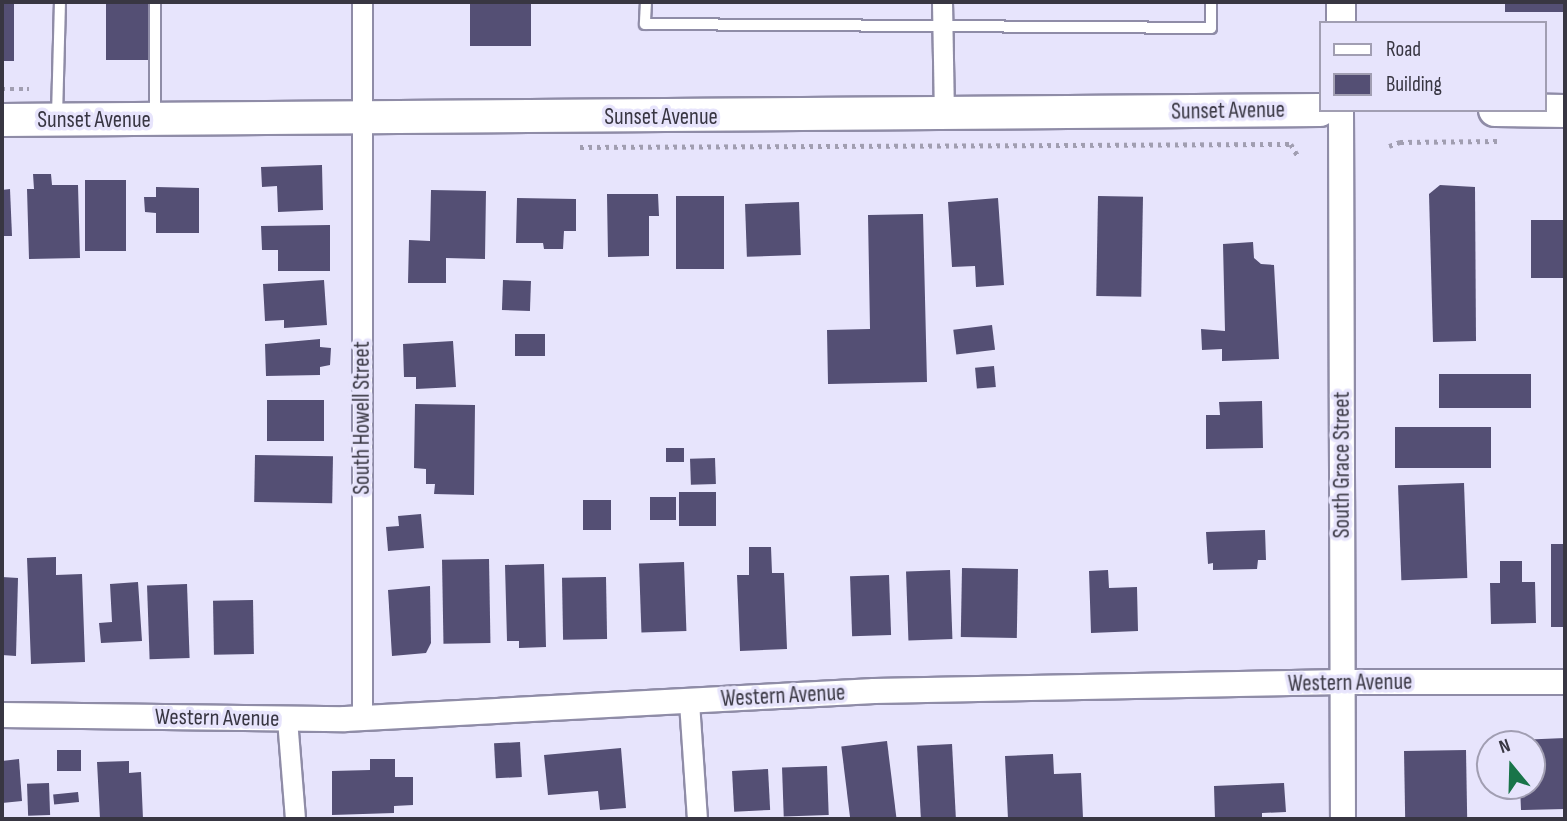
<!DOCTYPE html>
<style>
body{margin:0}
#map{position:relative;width:1567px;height:821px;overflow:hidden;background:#e7e4fc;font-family:"Sofia Sans Condensed",sans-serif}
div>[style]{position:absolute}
.building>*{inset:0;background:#544f74;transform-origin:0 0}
.path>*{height:4.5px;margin-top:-2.25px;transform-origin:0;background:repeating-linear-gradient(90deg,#a19eb1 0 3.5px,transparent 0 8.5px)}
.roads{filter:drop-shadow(2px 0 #8f8ca7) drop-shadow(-2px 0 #8f8ca7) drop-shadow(0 2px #8f8ca7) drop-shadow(0 -2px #8f8ca7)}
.service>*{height:10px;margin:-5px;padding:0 5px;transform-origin:5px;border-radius:5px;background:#fff}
.minor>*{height:19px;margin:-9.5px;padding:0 9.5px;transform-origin:9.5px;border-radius:9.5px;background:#fff}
.tertiary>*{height:24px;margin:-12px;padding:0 12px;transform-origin:12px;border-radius:12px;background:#fff}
.secondary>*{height:28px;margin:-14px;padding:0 14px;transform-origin:14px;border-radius:14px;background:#fff}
.primary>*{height:32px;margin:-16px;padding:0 16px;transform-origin:16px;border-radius:16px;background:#fff}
span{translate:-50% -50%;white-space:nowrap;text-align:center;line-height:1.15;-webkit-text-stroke:7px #e7e4fc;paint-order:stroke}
.street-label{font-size:23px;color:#383642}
.frame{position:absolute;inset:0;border:4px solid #383642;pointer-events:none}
.legend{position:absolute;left:1319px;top:21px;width:228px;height:91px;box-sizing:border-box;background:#e7e4fc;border:2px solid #a19eb2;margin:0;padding:9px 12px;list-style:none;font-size:21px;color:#383642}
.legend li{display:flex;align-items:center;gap:14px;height:35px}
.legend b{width:35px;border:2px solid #a19eb2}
.north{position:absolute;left:1476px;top:730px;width:70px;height:70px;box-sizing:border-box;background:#e7e4fc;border:2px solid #a19eb2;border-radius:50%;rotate:341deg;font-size:19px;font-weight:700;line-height:28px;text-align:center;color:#383642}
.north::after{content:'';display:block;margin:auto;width:24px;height:32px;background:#197449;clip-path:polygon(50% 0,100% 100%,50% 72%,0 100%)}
</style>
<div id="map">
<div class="building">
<i style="left:2px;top:2px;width:12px;height:59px"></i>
<i style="left:106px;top:2px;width:43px;height:58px"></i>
<i style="left:470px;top:2px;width:61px;height:44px"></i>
<i style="left:1505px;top:2px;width:60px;height:10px"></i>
<i style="clip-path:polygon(322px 165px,323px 210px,278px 212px,277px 186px,262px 187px,261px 167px)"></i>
<i style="clip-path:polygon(33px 174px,51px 174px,52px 185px,78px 185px,80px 258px,29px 259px,27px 189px,34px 189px)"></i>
<i style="left:85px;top:180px;width:41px;height:71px"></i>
<i style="clip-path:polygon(1440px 185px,1475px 187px,1476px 341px,1433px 342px,1429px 194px)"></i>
<i style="clip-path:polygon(156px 187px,199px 188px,199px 233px,156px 233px,156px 213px,145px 212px,144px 197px,156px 197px)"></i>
<i style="clip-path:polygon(10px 189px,12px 236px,2px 236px,2px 190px)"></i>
<i style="clip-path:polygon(431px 190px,486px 191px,485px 259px,446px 258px,446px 283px,408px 283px,409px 240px,430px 241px)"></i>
<i style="clip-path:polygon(607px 194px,658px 194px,659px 216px,649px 216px,649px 256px,608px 257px)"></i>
<i style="left:676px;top:196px;width:48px;height:73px"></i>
<i style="left:1098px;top:196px;width:45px;height:100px;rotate:1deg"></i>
<i style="clip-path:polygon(517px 198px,576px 199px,576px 231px,564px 231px,563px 249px,544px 249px,543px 243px,516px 243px)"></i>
<i style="clip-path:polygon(998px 198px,1004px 285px,976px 287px,975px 266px,952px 267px,948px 202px)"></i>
<i style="left:799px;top:202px;width:53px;height:54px;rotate:88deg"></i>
<i style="clip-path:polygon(923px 214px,927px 382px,828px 384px,827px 330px,870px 329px,868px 215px)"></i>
<i style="left:1531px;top:220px;width:34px;height:58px"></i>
<i style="clip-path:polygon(330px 225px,330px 271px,278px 271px,278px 250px,262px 250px,261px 226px)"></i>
<i style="clip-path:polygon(1253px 242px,1254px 258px,1261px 264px,1274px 265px,1279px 359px,1222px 361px,1222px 349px,1202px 350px,1201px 329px,1225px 331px,1223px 244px)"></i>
<i style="clip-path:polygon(324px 280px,327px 325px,284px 328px,284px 320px,265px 321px,263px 284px)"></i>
<i style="left:503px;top:280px;width:28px;height:30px;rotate:2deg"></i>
<i style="left:992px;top:325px;width:25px;height:39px;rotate:83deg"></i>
<i style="left:515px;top:334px;width:30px;height:22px"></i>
<i style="clip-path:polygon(320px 339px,320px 347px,331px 348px,330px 365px,320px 367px,320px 375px,266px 376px,265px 344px)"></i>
<i style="clip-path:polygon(453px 341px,456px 387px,416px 389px,416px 377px,404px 377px,403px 344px)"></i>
<i style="left:994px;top:366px;width:21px;height:19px;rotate:85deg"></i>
<i style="left:1531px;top:374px;width:34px;height:92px;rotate:90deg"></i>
<i style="left:267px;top:400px;width:57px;height:41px"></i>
<i style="clip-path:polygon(1262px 401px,1263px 448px,1206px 449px,1206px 415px,1220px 415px,1219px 402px)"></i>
<i style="clip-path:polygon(415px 404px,475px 405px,474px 495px,434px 494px,435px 484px,426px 484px,426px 469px,414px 468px)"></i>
<i style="left:1395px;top:427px;width:96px;height:41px"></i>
<i style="left:666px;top:448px;width:18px;height:14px"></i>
<i style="left:255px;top:455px;width:78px;height:47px;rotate:1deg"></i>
<i style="left:715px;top:458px;width:26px;height:25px;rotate:88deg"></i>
<i style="left:1464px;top:483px;width:95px;height:66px;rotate:88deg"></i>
<i style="left:679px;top:492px;width:37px;height:34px"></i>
<i style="left:676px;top:497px;width:23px;height:26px;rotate:90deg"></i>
<i style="left:611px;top:500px;width:30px;height:28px;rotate:90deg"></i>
<i style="clip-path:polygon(421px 514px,424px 548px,388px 551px,386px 527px,399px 526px,398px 516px)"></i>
<i style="clip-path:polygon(1265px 530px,1266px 560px,1258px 560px,1257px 569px,1213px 570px,1213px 563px,1208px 564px,1206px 532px)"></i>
<i style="left:1551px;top:544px;width:14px;height:83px"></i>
<i style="clip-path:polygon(749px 547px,771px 547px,772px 573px,784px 573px,787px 649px,740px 651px,737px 575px,749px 575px)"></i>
<i style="clip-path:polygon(56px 557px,56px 575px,82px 574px,85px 662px,31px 664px,27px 558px)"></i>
<i style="left:489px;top:559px;width:84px;height:47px;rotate:89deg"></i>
<i style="clip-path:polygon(1500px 561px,1522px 561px,1522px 582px,1535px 582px,1536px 623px,1491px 624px,1490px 583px,1500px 583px)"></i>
<i style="left:684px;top:562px;width:69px;height:45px;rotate:88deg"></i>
<i style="clip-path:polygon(544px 564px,546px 647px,519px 648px,519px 641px,507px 641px,505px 565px)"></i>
<i style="left:962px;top:568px;width:56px;height:69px;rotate:1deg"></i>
<i style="left:950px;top:570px;width:69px;height:44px;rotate:88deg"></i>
<i style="clip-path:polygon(1108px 570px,1109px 588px,1137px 587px,1138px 631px,1091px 633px,1089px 571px)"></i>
<i style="left:889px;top:575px;width:60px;height:39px;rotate:88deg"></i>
<i style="clip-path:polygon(2px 577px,18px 578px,16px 656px,2px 655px)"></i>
<i style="left:606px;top:577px;width:62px;height:44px;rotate:89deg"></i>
<i style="clip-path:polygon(138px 582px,142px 641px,101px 643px,99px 623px,112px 622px,110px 584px)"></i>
<i style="left:187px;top:584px;width:74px;height:40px;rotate:88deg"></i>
<i style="clip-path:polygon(430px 586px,431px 643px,426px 653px,392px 656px,388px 590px)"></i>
<i style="left:253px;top:600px;width:54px;height:40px;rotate:89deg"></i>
<i style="clip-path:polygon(1565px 738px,1565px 809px,1521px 810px,1520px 786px,1532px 786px,1532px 744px,1519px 744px,1518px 740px)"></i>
<i style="left:887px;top:741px;width:79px;height:46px;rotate:83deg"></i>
<i style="left:520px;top:742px;width:35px;height:26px;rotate:87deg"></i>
<i style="left:952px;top:744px;width:75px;height:35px;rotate:87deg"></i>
<i style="clip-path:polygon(621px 748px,626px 808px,600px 810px,598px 791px,548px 795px,544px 755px)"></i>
<i style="left:81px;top:750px;width:21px;height:24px;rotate:90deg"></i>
<i style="left:1466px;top:750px;width:69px;height:62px;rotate:89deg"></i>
<i style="clip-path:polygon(1053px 754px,1054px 774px,1081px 773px,1083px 818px,1008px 819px,1005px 756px)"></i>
<i style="clip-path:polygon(19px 759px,22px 801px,2px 803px,2px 761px)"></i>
<i style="clip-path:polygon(370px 759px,395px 759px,395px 777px,413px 777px,413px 805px,394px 806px,394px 813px,332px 815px,332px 771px,370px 770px)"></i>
<i style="clip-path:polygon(129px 761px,129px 773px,141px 772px,143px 819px,100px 819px,97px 762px)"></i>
<i style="left:827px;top:766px;width:49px;height:45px;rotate:88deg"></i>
<i style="left:768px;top:769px;width:41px;height:36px;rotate:87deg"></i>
<i style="left:49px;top:783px;width:32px;height:22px;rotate:88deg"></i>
<i style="clip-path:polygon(1284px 783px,1286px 812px,1262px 813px,1262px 819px,1215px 819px,1214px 786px)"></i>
<i style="left:78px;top:792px;width:10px;height:25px;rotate:84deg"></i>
</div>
<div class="path">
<i style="left:2px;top:89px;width:27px"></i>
<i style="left:1389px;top:146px;width:12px;rotate:-20deg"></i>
<i style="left:1400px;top:142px;width:99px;rotate:-0.6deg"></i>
<i style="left:580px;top:147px;width:711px;rotate:-0.24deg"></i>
<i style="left:1291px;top:144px;width:14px;rotate:60deg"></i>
</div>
<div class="roads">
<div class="service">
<i style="left:646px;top:2px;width:22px;rotate:93deg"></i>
<i style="left:645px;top:24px;width:566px;rotate:0.4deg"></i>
<i style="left:1211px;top:28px;width:26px;rotate:-90deg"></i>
<i style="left:155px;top:113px;width:111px;rotate:-90deg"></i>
<i style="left:57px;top:116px;width:114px;rotate:-88.5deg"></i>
</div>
<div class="minor">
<i style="left:362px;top:2px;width:716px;rotate:90deg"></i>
<i style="left:942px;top:2px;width:113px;rotate:89deg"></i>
<i style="left:689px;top:702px;width:117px;rotate:86.1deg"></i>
<i style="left:287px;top:719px;width:100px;rotate:85.4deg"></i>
</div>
<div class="tertiary">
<i style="left:1341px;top:110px;width:709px;rotate:89.84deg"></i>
<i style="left:2px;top:715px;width:343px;rotate:0.7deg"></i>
<i style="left:345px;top:719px;width:530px;rotate:-3.03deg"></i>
<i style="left:874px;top:691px;width:469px;rotate:-1.1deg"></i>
<i style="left:1343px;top:682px;width:222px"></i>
</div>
<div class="secondary">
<i style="left:1341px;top:2px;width:21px;rotate:90deg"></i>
</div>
<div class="primary">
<i style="left:1495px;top:110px;width:70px;rotate:0.8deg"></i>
<i style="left:2px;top:120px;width:1318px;rotate:-0.43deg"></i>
</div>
</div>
<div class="street-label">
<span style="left:1228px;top:111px;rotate:-1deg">Sunset Avenue</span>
<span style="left:661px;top:117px">Sunset Avenue</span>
<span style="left:94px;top:120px">Sunset Avenue</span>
<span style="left:362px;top:418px;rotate:-90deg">South Howell Street</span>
<span style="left:1342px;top:465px;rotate:-90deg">South Grace Street</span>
<span style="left:1350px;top:683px;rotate:-1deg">Western Avenue</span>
<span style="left:783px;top:696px;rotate:-3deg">Western Avenue</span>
<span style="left:217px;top:718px;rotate:1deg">Western Avenue</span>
</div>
<div class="frame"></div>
<ul class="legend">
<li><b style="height:9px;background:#fff"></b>Road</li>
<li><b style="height:19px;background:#544f74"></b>Building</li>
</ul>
<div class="north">N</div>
</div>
